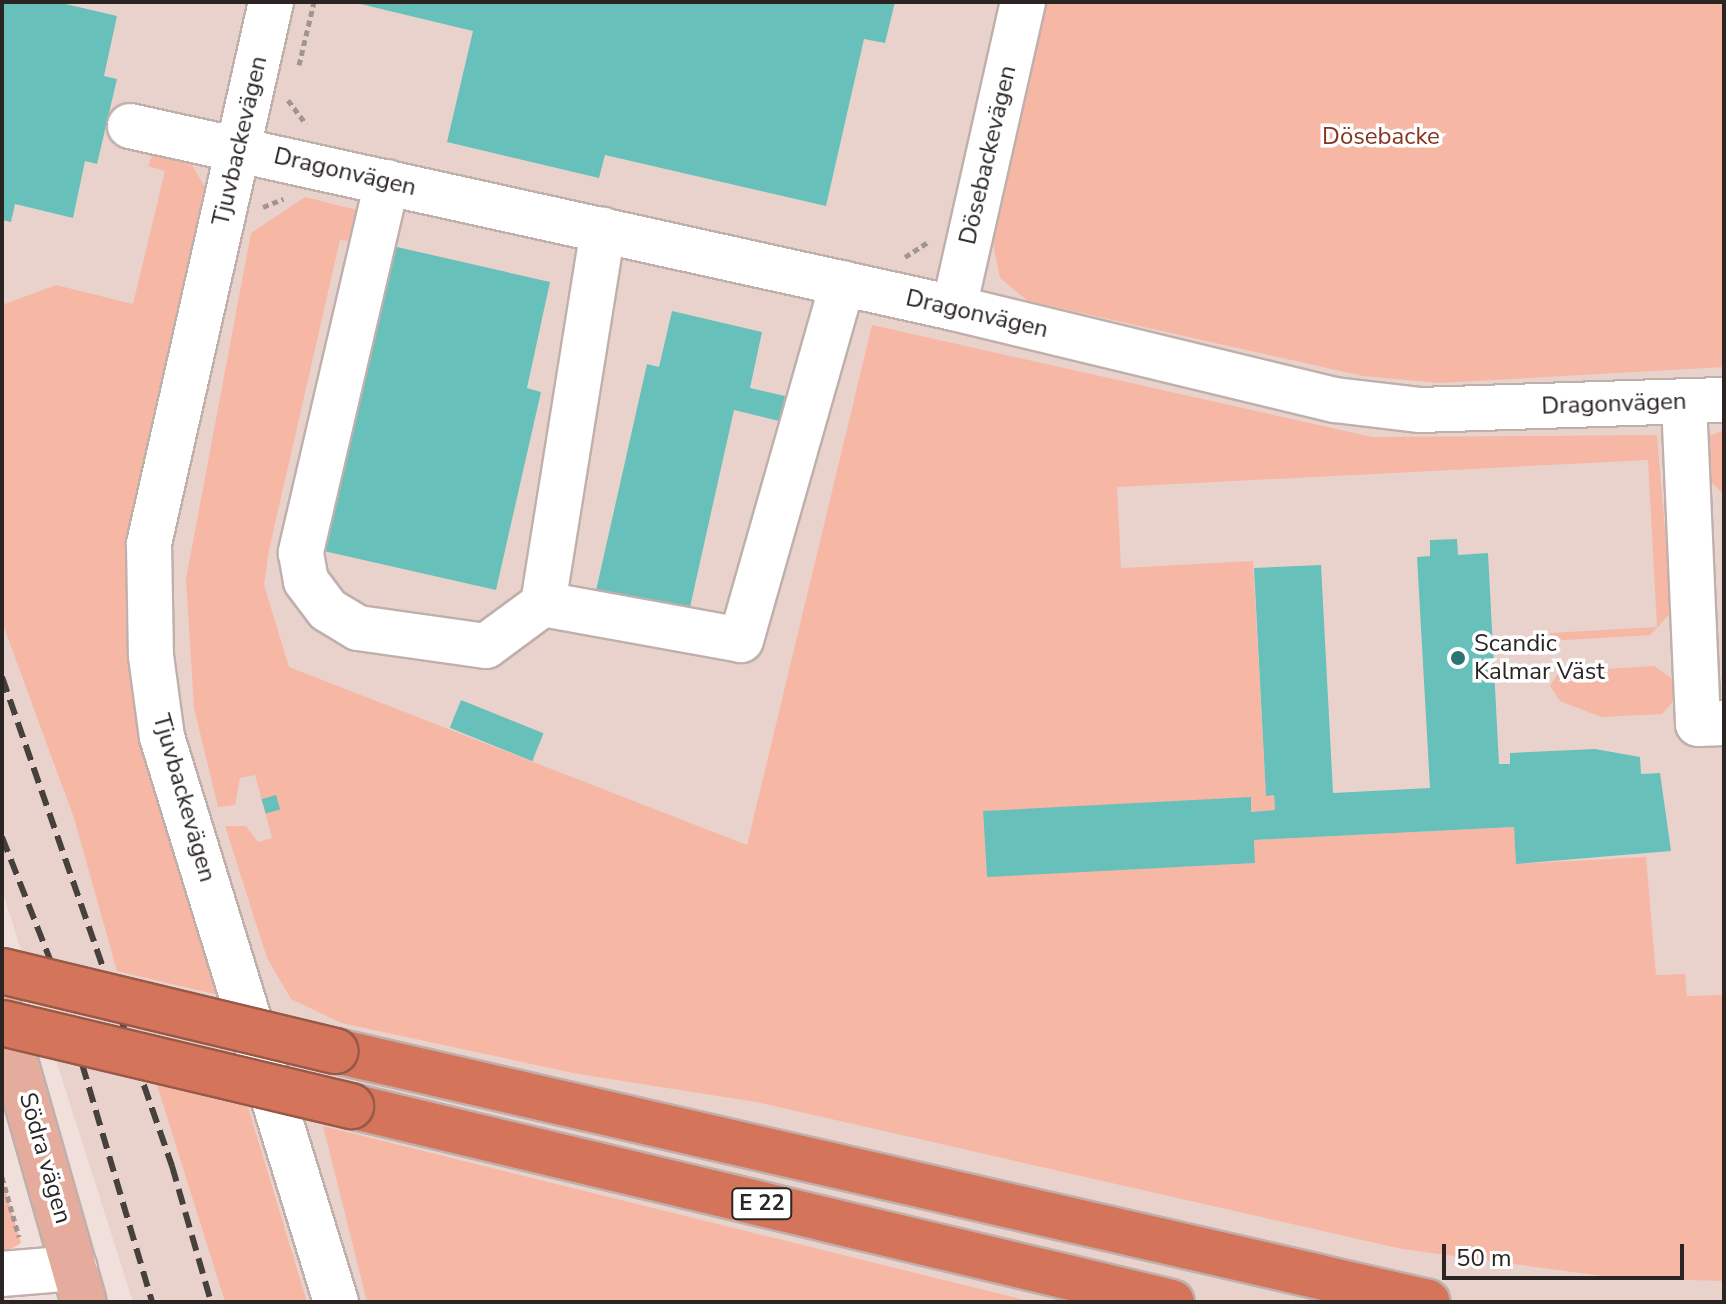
<!DOCTYPE html>
<meta charset="utf-8">
<style>
body{margin:0}
#map{position:relative;width:1726px;height:1304px;overflow:hidden;background:#f0dfdb;font-family:"Nunito Sans",sans-serif}
div>[style]{position:absolute}
.built>*{inset:0;background:#ead2cc}
.green>*{inset:0;background:#f7b7a5}
.building>*{inset:0;background:#68c0bb;transform-origin:0 0}
.path>*{height:5px;margin-top:-2.5px;transform-origin:0;background:repeating-linear-gradient(90deg,#a19591 0 6px,transparent 0 10px)}
.roads{filter:drop-shadow(2px 0 #bfb0ac) drop-shadow(-2px 0 #bfb0ac) drop-shadow(0 2px #bfb0ac) drop-shadow(0 -2px #bfb0ac)}
.minor>*{height:44px;margin:-22px;padding:0 22px;transform-origin:22px;border-radius:22px;background:#fff}
.major>*{height:44px;margin:-22px;padding:0 22px;transform-origin:22px;border-radius:22px;background:#e5ac9d}
.highway>*{height:44px;margin:-22px;padding:0 22px;transform-origin:22px;border-radius:22px;background:#d4755b}
.rail>*{height:6px;margin-top:-3px;transform-origin:0;background:repeating-linear-gradient(90deg,#47413e 0 16px,transparent 0 24px)}
.bridges{filter:drop-shadow(2px 0 #985947) drop-shadow(-2px 0 #985947) drop-shadow(0 2px #985947) drop-shadow(0 -2px #985947)}
.highway-bridge>*{height:44px;margin:-22px;padding:0 22px;transform-origin:22px;border-radius:22px;background:#d4755b}
.dots>*{width:22px;height:22px;translate:-50% -50%;box-sizing:border-box;border:4px solid #fff;border-radius:50%}
span{translate:-50% -50%;white-space:nowrap;text-align:center;line-height:1.15;-webkit-text-stroke:7px #fff;paint-order:stroke}
.shield-label span{padding:2px 6px;background:#fff;border:2px solid;border-radius:6px;-webkit-text-stroke-width:0}
.shield-label{font-size:22px;color:#2a2523;font-weight:700}
.park-label{font-size:24px;color:#85341f}
.street-label{font-size:24px;color:#2a2523}
.poi-label{font-size:24px;color:#2a2523}
.left{translate:0 -50%;text-align:left}
.frame{position:absolute;inset:0;border:4px solid #2a2523;pointer-events:none}
.scale{position:absolute;left:1442px;top:1244px;width:242px;height:36px;box-sizing:border-box;border:4px solid #2a2523;border-top:0;padding-left:10px;font-size:24px;line-height:28px;white-space:nowrap;color:#2a2523;-webkit-text-stroke:6px #fff;paint-order:stroke}
</style>
<div id="map">
<div class="built">
<i style="clip-path:polygon(2px 2px,1724px 2px,1724px 1302px,133px 1302px,2px 890px)"></i>
</div>
<div class="green">
<i style="clip-path:polygon(1047px 2px,1724px 2px,1724px 367px,1440px 383px,1363px 376px,1028px 301px,1000px 278px,993px 244px)"></i>
<i style="clip-path:polygon(153px 154px,192px 165px,205px 187px,133px 540px,153px 778px,218px 995px,117px 971px,74px 818px,2px 622px,2px 305px,56px 285px,133px 304px,165px 171px,148px 166px)"></i>
<i style="clip-path:polygon(305px 197px,357px 210px,352px 241px,340px 240px,269px 550px,264px 585px,289px 667px,747px 845px,872px 325px,1372px 437px,1657px 435px,1672px 612px,1650px 635px,1550px 641px,1550px 633px,1657px 627px,1648px 460px,1117px 487px,1121px 568px,1253px 561px,1266px 795px,1274px 795px,1275px 810px,1251px 812px,1251px 798px,983px 812px,987px 876px,1255px 863px,1254px 840px,1514px 827px,1516px 864px,1646px 857px,1656px 975px,1685px 974px,1687px 996px,1724px 995px,1724px 1281px,1617px 1278px,1402px 1249px,756px 1102px,578px 1074px,341px 1023px,291px 999px,267px 958px,225px 826px,246px 826px,258px 842px,272px 838px,255px 775px,240px 778px,235px 805px,218px 807px,194px 708px,186px 579px,251px 233px)"></i>
<i style="clip-path:polygon(1724px 430px,1724px 495px,1706px 477px,1707px 437px)"></i>
<i style="clip-path:polygon(1654px 666px,1674px 680px,1675px 699px,1662px 714px,1601px 717px,1560px 701px,1550px 686px,1559px 672px)"></i>
<i style="clip-path:polygon(157px 1085px,248px 1107px,307px 1302px,225px 1302px)"></i>
<i style="clip-path:polygon(323px 1126px,883px 1265px,1033px 1302px,367px 1302px)"></i>
<i style="clip-path:polygon(2px 1177px,21px 1243px,2px 1254px)"></i>
</div>
<div class="building">
<i style="clip-path:polygon(2px 2px,57px 2px,117px 16px,104px 76px,117px 79px,97px 164px,85px 161px,73px 218px,15px 204px,11px 222px,2px 220px)"></i>
<i style="clip-path:polygon(352px 2px,895px 2px,885px 43px,864px 39px,826px 206px,605px 155px,599px 178px,447px 142px,473px 31px)"></i>
<i style="clip-path:polygon(384px 244px,550px 282px,527px 388px,541px 392px,496px 590px,315px 549px)"></i>
<i style="clip-path:polygon(672px 311px,762px 332px,750px 388px,785px 396px,779px 421px,734px 410px,688px 616px,595px 595px,647px 364px,659px 367px)"></i>
<i style="clip-path:polygon(1457px 539px,1458px 555px,1488px 553px,1499px 764px,1510px 764px,1510px 753px,1595px 749px,1640px 757px,1641px 774px,1660px 773px,1671px 851px,1516px 864px,1514px 827px,1254px 840px,1255px 863px,987px 877px,983px 811px,1251px 797px,1251px 812px,1275px 810px,1274px 795px,1266px 796px,1254px 568px,1321px 565px,1333px 793px,1430px 788px,1417px 557px,1430px 556px,1430px 540px)"></i>
<i style="left:461px;top:700px;width:89px;height:30px;rotate:22deg"></i>
<i style="left:276px;top:795px;width:15px;height:15px;rotate:74deg"></i>
</div>
<div class="path">
<i style="left:299px;top:65px;width:65px;rotate:-76.6deg"></i>
<i style="left:288px;top:100px;width:30px;rotate:53deg"></i>
<i style="left:263px;top:207px;width:22px;rotate:-22deg"></i>
<i style="left:905px;top:257px;width:30px;rotate:-33deg"></i>
<i style="left:2px;top:1177px;width:62px;rotate:74.2deg"></i>
</div>
<div class="roads">
<div class="minor">
<i style="left:271px;top:2px;width:556px;rotate:102.69deg"></i>
<i style="left:149px;top:544px;width:112px;rotate:89deg"></i>
<i style="left:151px;top:656px;width:82px;rotate:82.3deg"></i>
<i style="left:162px;top:737px;width:591px;rotate:72.88deg"></i>
<i style="left:130px;top:126px;width:844px;rotate:12.46deg"></i>
<i style="left:954px;top:308px;width:392px;rotate:13.6deg"></i>
<i style="left:1335px;top:400px;width:86px;rotate:6.7deg"></i>
<i style="left:1420px;top:410px;width:304px;rotate:-1.9deg"></i>
<i style="left:387px;top:182px;width:381px;rotate:103.1deg"></i>
<i style="left:301px;top:553px;width:28px;rotate:80deg"></i>
<i style="left:306px;top:581px;width:36px;rotate:53deg"></i>
<i style="left:328px;top:610px;width:35px;rotate:31deg"></i>
<i style="left:358px;top:628px;width:129px;rotate:8deg"></i>
<i style="left:486px;top:646px;width:71px;rotate:-36.4deg"></i>
<i style="left:543px;top:604px;width:201px;rotate:10.3deg"></i>
<i style="left:741px;top:640px;width:371px;rotate:-74.1deg"></i>
<i style="left:954px;top:308px;width:314px;rotate:-77.3deg"></i>
<i style="left:1684px;top:402px;width:322px;rotate:87.5deg"></i>
<i style="left:1698px;top:724px;width:26px;rotate:-2deg"></i>
<i style="left:543px;top:604px;width:379px;rotate:-80.9deg"></i>
<i style="left:2px;top:1274px;width:73px;rotate:-4.7deg"></i>
</div>
<div class="major">
<i style="left:2px;top:1015px;width:298px;rotate:74.1deg"></i>
</div>
<div class="highway">
<i style="left:336px;top:1051px;width:1120px;rotate:12.94deg"></i>
<i style="left:351px;top:1106px;width:844px;rotate:13.43deg"></i>
</div>
</div>
<div class="rail">
<i style="left:2px;top:677px;width:518px;rotate:70.83deg"></i>
<i style="left:172px;top:1166px;width:141px;rotate:74deg"></i>
<i style="left:2px;top:837px;width:145px;rotate:68.6deg"></i>
<i style="left:55px;top:972px;width:344px;rotate:73.6deg"></i>
</div>
<div class="bridges">
<div class="highway-bridge">
<i style="left:2px;top:971px;width:343px;rotate:13.5deg"></i>
<i style="left:2px;top:1023px;width:359px;rotate:13.4deg"></i>
</div>
</div>
<div class="dots">
<i style="left:1458px;top:658px;background:#2c7572"></i>
</div>
<div class="shield-label">
<span style="left:762px;top:1204px">E 22</span>
</div>
<div class="park-label">
<span style="left:1381px;top:137px">Dösebacke</span>
</div>
<div class="street-label">
<span style="left:240px;top:141px;rotate:-77deg">Tjuvbackevägen</span>
<span style="left:988px;top:155px;rotate:-77deg">Dösebackevägen</span>
<span style="left:345px;top:172px;rotate:13deg">Dragonvägen</span>
<span style="left:977px;top:314px;rotate:13deg">Dragonvägen</span>
<span style="left:1614px;top:404px;rotate:-2deg">Dragonvägen</span>
<span style="left:184px;top:798px;rotate:74deg">Tjuvbackevägen</span>
<span style="left:45px;top:1158px;rotate:74deg">Södra vägen</span>
</div>
<div class="poi-label">
<span class="left" style="left:1474px;top:658px">Scandic<br>Kalmar Väst</span>
</div>
<div class="frame"></div>
<div class="scale">50 m</div>
</div>
